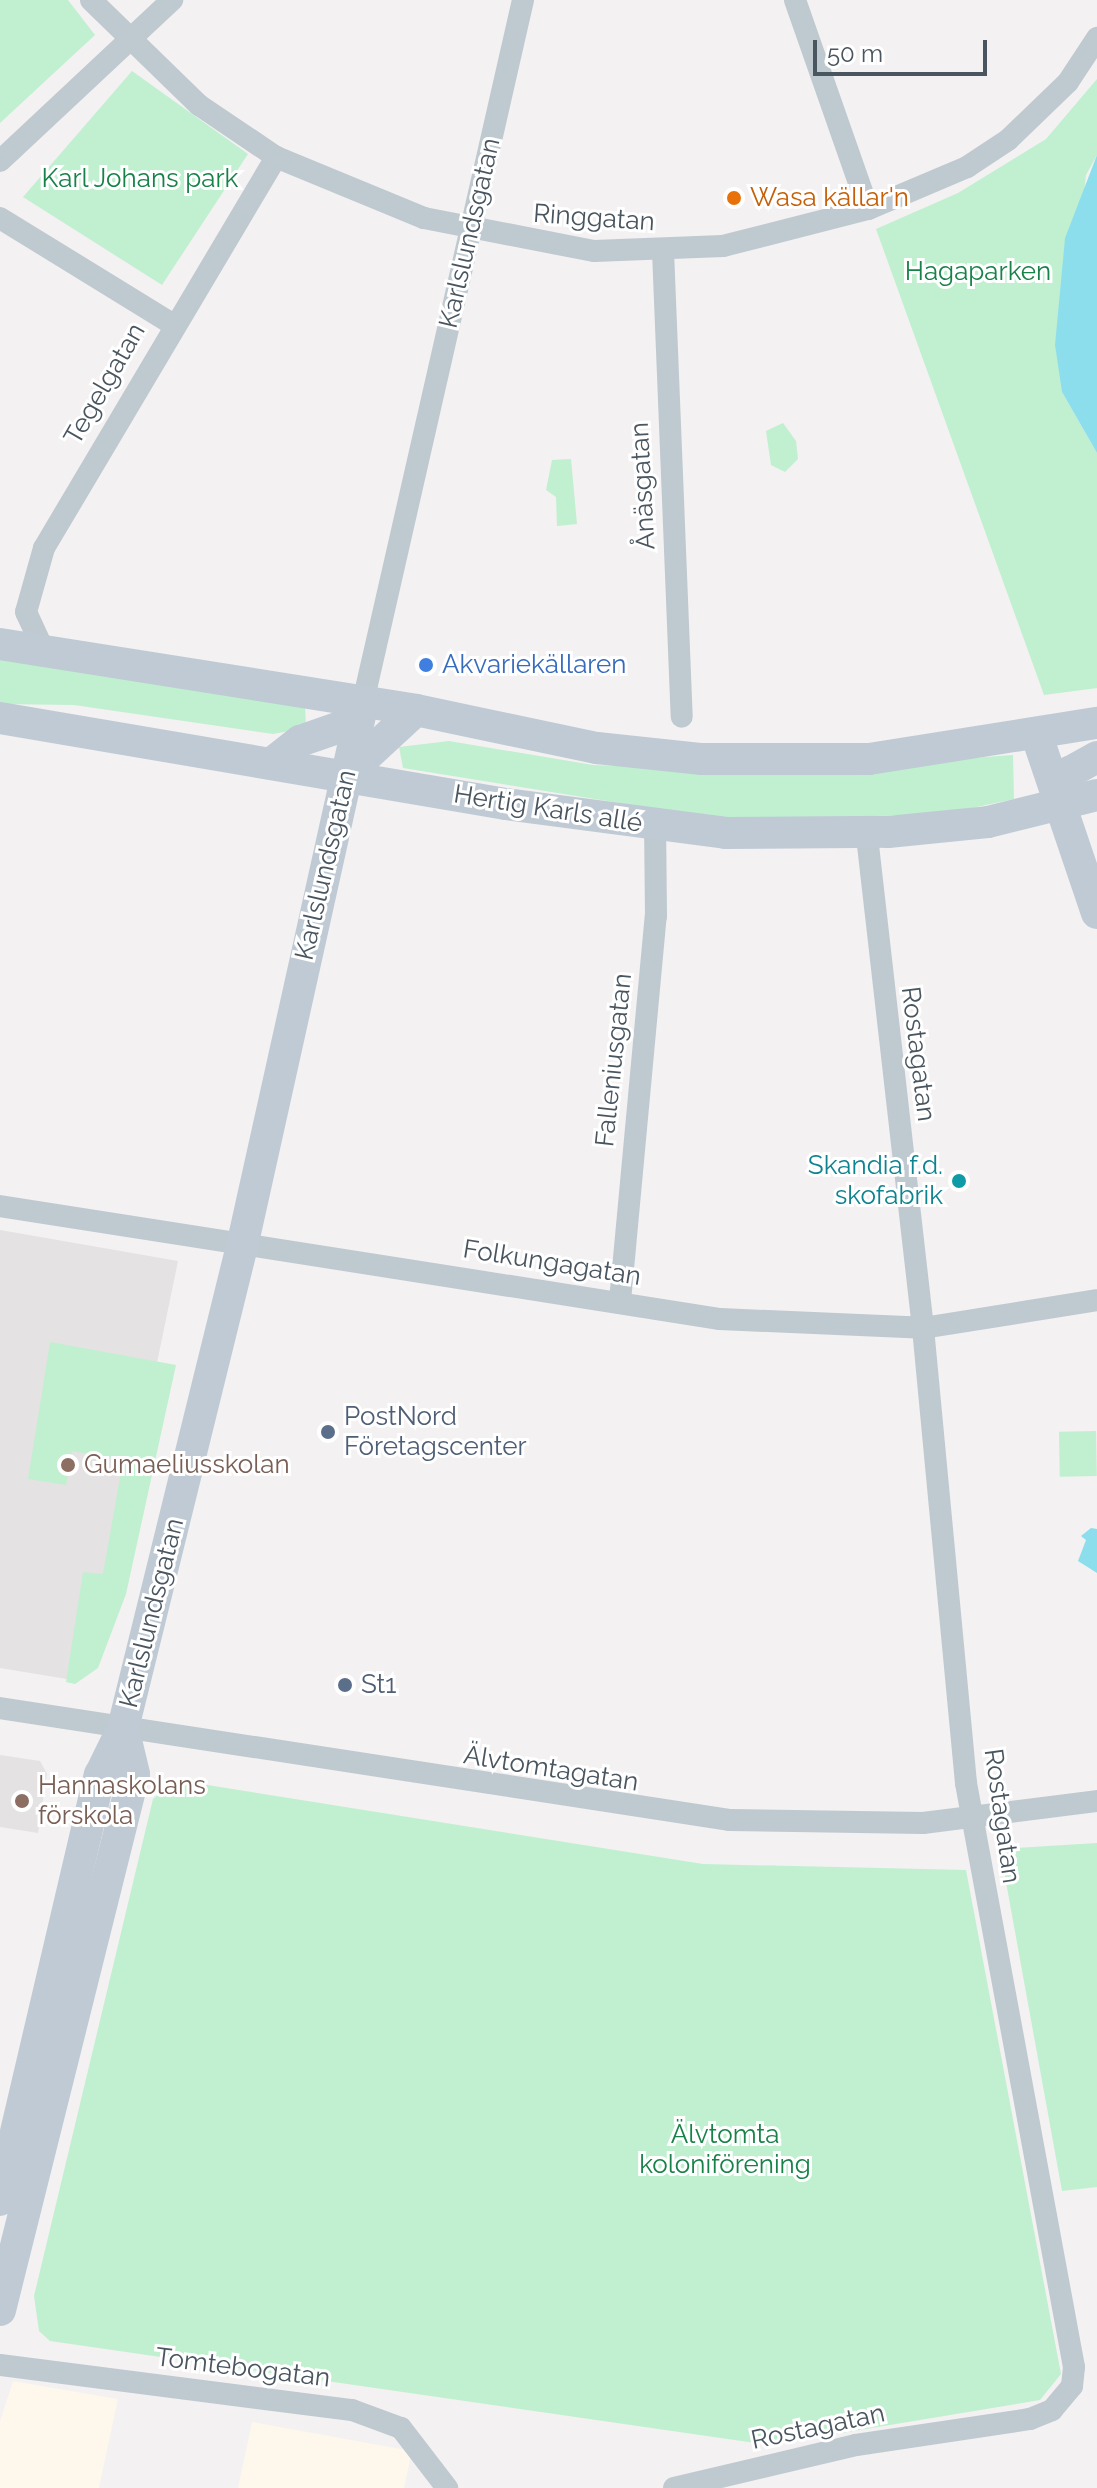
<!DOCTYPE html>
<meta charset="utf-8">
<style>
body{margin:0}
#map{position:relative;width:1097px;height:2488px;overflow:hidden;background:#f3f1f1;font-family:Raleway,sans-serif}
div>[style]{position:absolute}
.commercial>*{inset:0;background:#fdf7ec}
.education>*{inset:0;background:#e4e2e3}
.green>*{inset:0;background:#c0f0d0;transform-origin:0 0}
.water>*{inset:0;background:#8ddeed}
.street>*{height:22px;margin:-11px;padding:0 11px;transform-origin:11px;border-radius:11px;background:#bfc9d0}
.secondary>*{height:32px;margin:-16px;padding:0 16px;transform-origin:16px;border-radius:16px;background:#bfcad4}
.dots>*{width:22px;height:22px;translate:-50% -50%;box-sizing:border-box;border:4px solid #fff;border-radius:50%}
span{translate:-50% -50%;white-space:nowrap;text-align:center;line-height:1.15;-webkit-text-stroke:6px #fff;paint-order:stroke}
.park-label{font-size:26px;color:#178248}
.food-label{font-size:26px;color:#c56008}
.left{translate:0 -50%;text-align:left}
.street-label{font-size:26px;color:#49555f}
.shop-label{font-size:26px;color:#366cbe}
.culture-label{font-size:26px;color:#0d838f}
.right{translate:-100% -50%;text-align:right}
.service-label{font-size:26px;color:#4e5e75}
.education-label{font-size:26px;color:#785e54}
.scale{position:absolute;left:813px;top:40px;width:174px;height:36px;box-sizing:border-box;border:4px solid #49555f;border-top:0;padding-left:10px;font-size:24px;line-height:28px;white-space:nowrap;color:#49555f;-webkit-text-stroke:6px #fff;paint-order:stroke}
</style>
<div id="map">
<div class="commercial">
<i style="clip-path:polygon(13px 2381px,118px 2399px,99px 2488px,0 2488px,0 2421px)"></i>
<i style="clip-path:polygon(252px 2422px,412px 2451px,404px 2488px,238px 2488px)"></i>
</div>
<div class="education">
<i style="clip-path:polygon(0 1230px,178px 1261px,94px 1668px,73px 1680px,0 1668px)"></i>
<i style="clip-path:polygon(0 1755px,40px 1761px,47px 1774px,38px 1833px,0 1827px)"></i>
</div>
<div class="green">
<i style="clip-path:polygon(0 0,68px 0,95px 35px,0 123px)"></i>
<i style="clip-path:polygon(132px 71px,248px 154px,162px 285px,23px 197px)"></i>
<i style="clip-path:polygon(1097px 79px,1097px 155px,1086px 175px,1062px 392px,1097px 453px,1097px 688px,1044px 695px,876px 229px,958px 193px,1046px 139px)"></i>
<i style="clip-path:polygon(783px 423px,796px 441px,798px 459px,785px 472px,771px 465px,766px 431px)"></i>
<i style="clip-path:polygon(571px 459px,577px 524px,557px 526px,556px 497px,546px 490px,552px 460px)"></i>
<i style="clip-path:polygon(0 655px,305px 705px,306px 728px,273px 734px,74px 705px,0 704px)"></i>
<i style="clip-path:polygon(449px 741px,593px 765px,775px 772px,1013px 755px,1014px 799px,949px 813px,769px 820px,700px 816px,403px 768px,399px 747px)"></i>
<i style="clip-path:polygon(50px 1342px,176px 1365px,126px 1594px,98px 1668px,75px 1684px,66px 1682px,83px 1572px,103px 1574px,123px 1460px,72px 1451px,66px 1485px,28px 1479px)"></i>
<i style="left:1096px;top:1431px;width:45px;height:37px;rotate:89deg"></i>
<i style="clip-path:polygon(176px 1780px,703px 1864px,966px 1870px,1061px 2374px,1040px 2400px,769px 2445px,50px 2341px,39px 2331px,34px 2296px,153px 1799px)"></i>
<i style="clip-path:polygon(1097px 1843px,1097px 2187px,1062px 2191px,1000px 1849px)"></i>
</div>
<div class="water">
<i style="clip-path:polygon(1097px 155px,1097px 453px,1062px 392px,1055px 345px,1065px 238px)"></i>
<i style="clip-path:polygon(1091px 1528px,1097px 1529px,1097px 1573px,1078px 1561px,1086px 1540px,1081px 1536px)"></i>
</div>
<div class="street">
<i style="left:91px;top:0;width:151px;rotate:44.2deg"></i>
<i style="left:199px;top:105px;width:93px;rotate:34deg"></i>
<i style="left:276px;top:157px;width:160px;rotate:22.4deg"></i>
<i style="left:424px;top:218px;width:173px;rotate:11deg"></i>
<i style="left:594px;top:251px;width:129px;rotate:-2.2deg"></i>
<i style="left:723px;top:246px;width:150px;rotate:-14.3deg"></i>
<i style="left:868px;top:209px;width:108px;rotate:-23deg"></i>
<i style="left:967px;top:167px;width:49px;rotate:-33.4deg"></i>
<i style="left:1008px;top:140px;width:83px;rotate:-44deg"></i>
<i style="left:1068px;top:82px;width:53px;rotate:-56.6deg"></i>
<i style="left:795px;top:0;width:221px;rotate:70.7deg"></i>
<i style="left:0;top:161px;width:236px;rotate:-43.1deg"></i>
<i style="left:0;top:218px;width:202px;rotate:31.6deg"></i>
<i style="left:663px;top:251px;width:466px;rotate:87.7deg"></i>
<i style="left:44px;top:651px;width:43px;rotate:-114.8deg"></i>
<i style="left:26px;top:612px;width:66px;rotate:-74.3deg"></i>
<i style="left:44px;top:548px;width:455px;rotate:-59.3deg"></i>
<i style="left:363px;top:702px;width:720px;rotate:-77.16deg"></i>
<i style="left:0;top:1206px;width:729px;rotate:8.92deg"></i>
<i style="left:720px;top:1319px;width:203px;rotate:2.5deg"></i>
<i style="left:923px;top:1328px;width:176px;rotate:-9.1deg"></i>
<i style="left:620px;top:1301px;width:387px;rotate:-84.7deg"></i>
<i style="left:656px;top:916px;width:91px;rotate:-90.6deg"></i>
<i style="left:0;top:1708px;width:739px;rotate:8.72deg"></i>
<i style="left:730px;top:1820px;width:193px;rotate:0.9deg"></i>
<i style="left:923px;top:1823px;width:175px;rotate:-7.2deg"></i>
<i style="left:0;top:2365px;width:355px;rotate:7.3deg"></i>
<i style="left:352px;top:2410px;width:52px;rotate:20.2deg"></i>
<i style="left:401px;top:2428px;width:76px;rotate:52.5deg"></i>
<i style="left:674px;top:2488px;width:187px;rotate:-13.3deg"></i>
<i style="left:856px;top:2445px;width:176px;rotate:-8.5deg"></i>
<i style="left:1030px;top:2419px;width:24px;rotate:-22deg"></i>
<i style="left:1052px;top:2410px;width:31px;rotate:-50deg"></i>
<i style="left:1072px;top:2386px;width:19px;rotate:-84deg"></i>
<i style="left:1074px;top:2367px;width:594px;rotate:-100.48deg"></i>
<i style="left:966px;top:1783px;width:457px;rotate:-95.4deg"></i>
<i style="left:923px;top:1328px;width:498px;rotate:-96.5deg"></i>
</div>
<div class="secondary">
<i style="left:0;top:644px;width:421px;rotate:9deg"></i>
<i style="left:416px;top:710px;width:185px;rotate:11.9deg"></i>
<i style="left:597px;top:748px;width:106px;rotate:6deg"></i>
<i style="left:702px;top:759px;width:167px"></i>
<i style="left:869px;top:759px;width:231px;rotate:-9deg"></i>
<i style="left:0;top:718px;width:513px;rotate:9.65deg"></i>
<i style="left:506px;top:804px;width:222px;rotate:7.5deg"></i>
<i style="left:726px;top:833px;width:162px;rotate:-0.4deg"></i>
<i style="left:888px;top:832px;width:100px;rotate:-5.7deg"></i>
<i style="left:988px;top:822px;width:112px;rotate:-13.9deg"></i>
<i style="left:1036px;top:733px;width:190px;rotate:71.3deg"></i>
<i style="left:273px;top:762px;width:34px;rotate:-38deg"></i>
<i style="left:300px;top:741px;width:49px;rotate:-19.2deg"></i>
<i style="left:346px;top:725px;width:29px;rotate:-54deg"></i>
<i style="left:349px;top:772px;width:91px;rotate:-42.8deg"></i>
<i style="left:1056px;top:806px;width:37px;rotate:-68deg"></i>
<i style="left:1070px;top:772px;width:31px;rotate:-29deg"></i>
<i style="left:0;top:2200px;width:437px;rotate:-76.8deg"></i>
<i style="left:100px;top:1775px;width:52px;rotate:-63.9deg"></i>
<i style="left:123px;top:1728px;width:501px;rotate:-76.13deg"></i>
<i style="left:243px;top:1242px;width:553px;rotate:-77.47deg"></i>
<i style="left:0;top:2310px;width:552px;rotate:-75.96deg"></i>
<i style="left:134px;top:1774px;width:47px;rotate:-103.4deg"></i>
</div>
<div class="dots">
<i style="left:734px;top:198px;background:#e8710a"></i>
<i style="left:426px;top:665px;background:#3f7fe0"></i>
<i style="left:959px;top:1181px;background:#0f9aa8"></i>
<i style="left:328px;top:1432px;background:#5c6f8a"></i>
<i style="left:68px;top:1465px;background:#8d6e63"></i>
<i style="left:345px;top:1685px;background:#5c6f8a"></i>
<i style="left:22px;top:1801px;background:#8d6e63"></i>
</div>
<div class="park-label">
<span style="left:140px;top:179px">Karl Johans park</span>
<span style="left:978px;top:272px">Hagaparken</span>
<span style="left:725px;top:2150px">Älvtomta<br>koloniförening</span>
</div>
<div class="food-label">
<span class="left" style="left:750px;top:198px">Wasa källar'n</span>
</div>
<div class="street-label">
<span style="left:594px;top:218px;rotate:4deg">Ringgatan</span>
<span style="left:470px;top:233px;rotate:-77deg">Karlslundsgatan</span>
<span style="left:105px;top:384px;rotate:-60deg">Tegelgatan</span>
<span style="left:643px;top:486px;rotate:-93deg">Ånäsgatan</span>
<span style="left:548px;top:809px;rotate:9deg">Hertig Karls allé</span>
<span style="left:326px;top:865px;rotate:-77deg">Karlslundsgatan</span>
<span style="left:918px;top:1054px;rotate:83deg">Rostagatan</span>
<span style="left:614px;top:1060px;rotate:-84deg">Falleniusgatan</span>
<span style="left:552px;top:1263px;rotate:9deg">Folkungagatan</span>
<span style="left:152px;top:1613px;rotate:-76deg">Karlslundsgatan</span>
<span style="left:551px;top:1769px;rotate:9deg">Älvtomtagatan</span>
<span style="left:1002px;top:1816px;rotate:82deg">Rostagatan</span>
<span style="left:243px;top:2368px;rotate:7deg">Tomtebogatan</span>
<span style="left:818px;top:2427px;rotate:-12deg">Rostagatan</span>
</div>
<div class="shop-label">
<span class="left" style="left:442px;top:665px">Akvariekällaren</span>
</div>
<div class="culture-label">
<span class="right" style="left:943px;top:1181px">Skandia f.d.<br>skofabrik</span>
</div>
<div class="service-label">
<span class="left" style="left:344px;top:1432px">PostNord<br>Företagscenter</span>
<span class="left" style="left:361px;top:1685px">St1</span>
</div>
<div class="education-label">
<span class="left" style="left:84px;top:1465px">Gumaeliusskolan</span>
<span class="left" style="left:38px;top:1801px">Hannaskolans<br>förskola</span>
</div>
<div class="scale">50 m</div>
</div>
